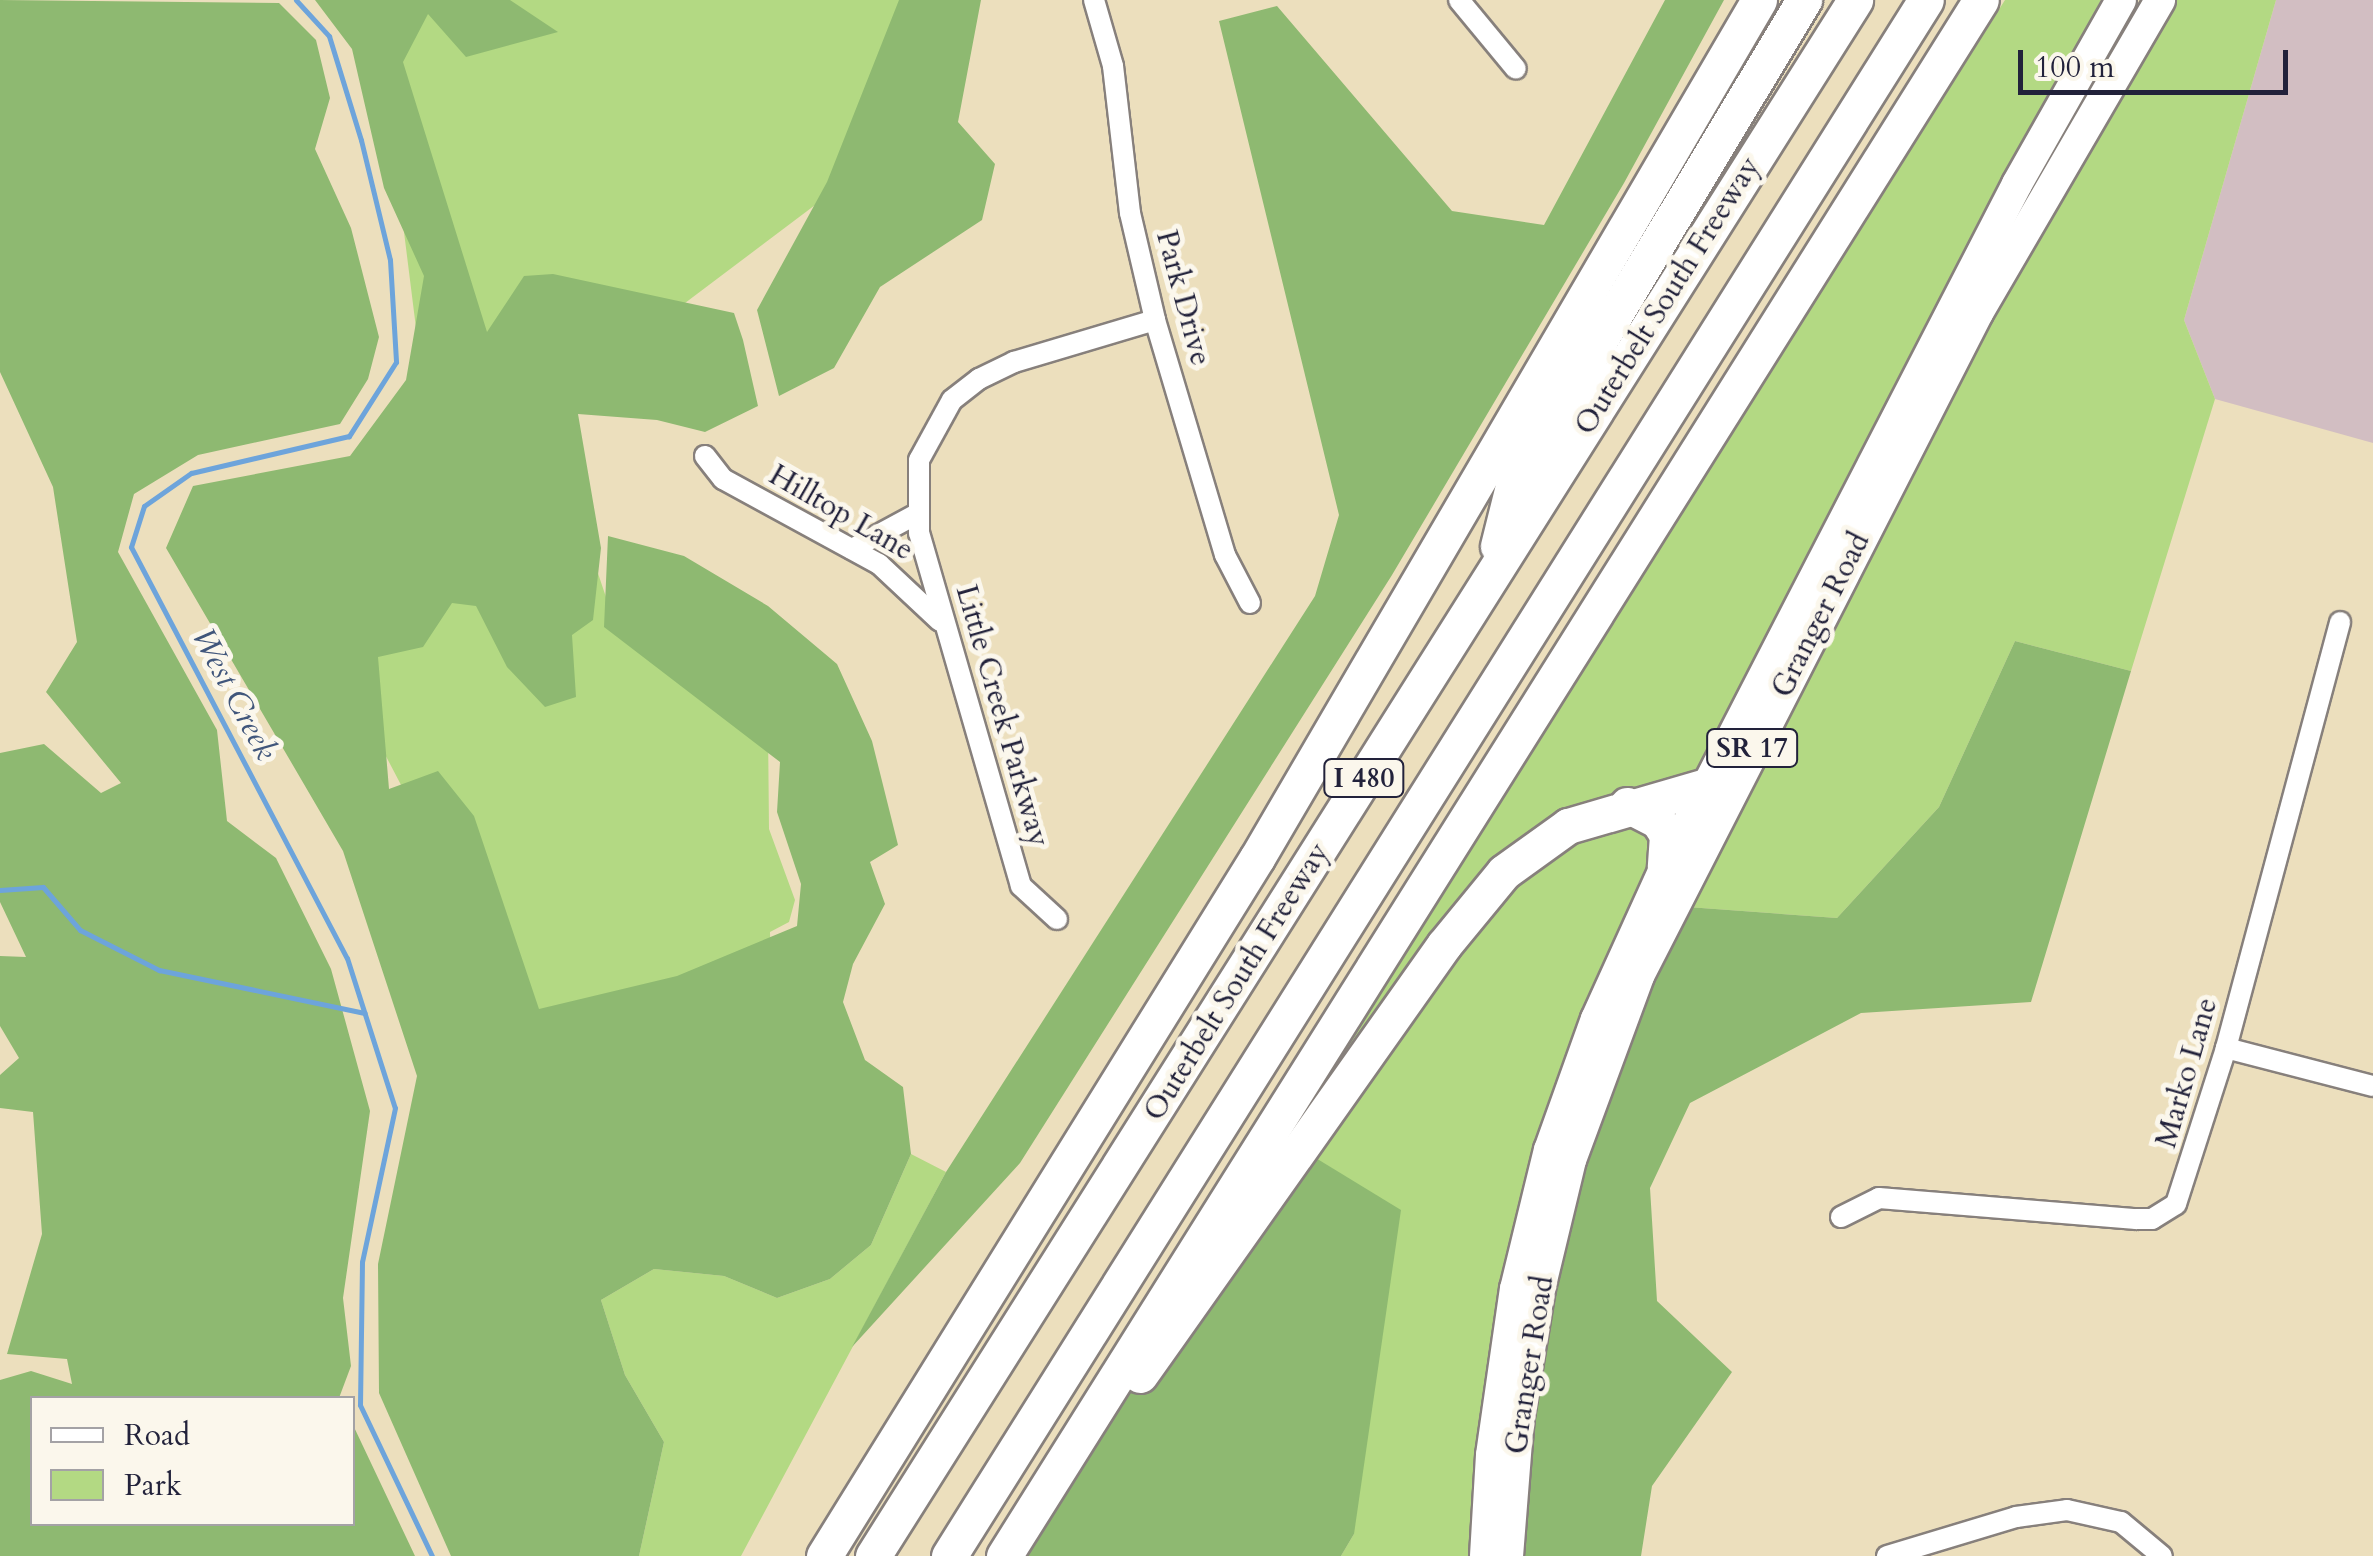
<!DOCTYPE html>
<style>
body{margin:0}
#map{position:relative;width:2373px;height:1556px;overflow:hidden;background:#ecdfbd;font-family:Cardo,serif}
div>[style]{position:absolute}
.industrial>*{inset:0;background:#d2bec2}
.green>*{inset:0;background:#b3d983}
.forest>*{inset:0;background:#8eb971}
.stream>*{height:5px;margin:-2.5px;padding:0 2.5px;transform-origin:2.5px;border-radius:2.5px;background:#6da4db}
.roads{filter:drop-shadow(2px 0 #87807c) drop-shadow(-2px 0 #87807c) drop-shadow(0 2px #87807c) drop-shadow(0 -2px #87807c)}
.street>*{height:20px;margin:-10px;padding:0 10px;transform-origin:10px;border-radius:10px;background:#fff}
.primary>*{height:30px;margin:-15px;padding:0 15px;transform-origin:15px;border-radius:15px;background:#fff}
.highway>*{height:35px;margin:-17.5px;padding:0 17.5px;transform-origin:17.5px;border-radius:17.5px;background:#fff}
span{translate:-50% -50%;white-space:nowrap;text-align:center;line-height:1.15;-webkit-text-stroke:10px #fbf7ec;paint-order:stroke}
.shield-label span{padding:2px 8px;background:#fbf7ec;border:2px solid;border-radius:8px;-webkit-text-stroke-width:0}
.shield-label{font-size:28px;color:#22223b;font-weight:700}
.street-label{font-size:30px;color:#22223b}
.water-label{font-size:32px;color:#40567b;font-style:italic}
.legend{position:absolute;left:30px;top:1396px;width:325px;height:130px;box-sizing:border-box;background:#fbf7ec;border:2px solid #a4a2a5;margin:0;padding:12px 18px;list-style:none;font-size:30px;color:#22223b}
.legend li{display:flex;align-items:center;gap:20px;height:50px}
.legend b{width:50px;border:2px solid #a4a2a5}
.scale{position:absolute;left:2018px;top:50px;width:270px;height:45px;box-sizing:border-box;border:5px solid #22223b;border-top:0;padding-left:12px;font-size:30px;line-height:35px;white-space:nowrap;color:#22223b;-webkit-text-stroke:8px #fbf7ec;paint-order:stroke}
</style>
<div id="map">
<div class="industrial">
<i style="clip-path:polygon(2276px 0,2373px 0,2373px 443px,2215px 399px,2184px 320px)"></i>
</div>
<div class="green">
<i style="clip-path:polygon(375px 0,908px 0,843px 184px,543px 410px,610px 609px,768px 726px,769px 829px,795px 900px,789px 922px,770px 932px,772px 1022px,533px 1037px,356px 699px,428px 424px)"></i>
<i style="clip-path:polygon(2005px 0,2101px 0,1694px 774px,1571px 811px,1290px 1134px)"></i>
<i style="clip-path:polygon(2160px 0,2276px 0,2184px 320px,2215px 399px,2131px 671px,2015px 641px,1939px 807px,1837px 918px,1674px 906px)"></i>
<i style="clip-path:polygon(1616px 807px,1667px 835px,1485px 1556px,1341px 1556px,1354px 1534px,1301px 1149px,1472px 907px)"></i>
<i style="clip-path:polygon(911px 1154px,946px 1172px,741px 1556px,639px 1556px,664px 1442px,625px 1375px,601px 1300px,654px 1269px,724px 1276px,777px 1298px,830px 1279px,871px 1245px)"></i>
</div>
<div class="forest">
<i style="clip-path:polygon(0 0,279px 3px,316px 40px,330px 98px,315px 149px,351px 228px,379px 337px,368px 379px,340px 424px,198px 455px,134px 494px,118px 552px,217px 730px,227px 821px,276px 858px,331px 969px,370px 1111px,343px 1298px,351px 1366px,339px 1398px,32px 1398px,32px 1524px,352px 1524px,353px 1425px,415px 1556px,0 1556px,0 1380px,31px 1371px,72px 1384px,67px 1359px,7px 1354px,42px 1234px,33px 1112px,0 1108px,0 1075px,19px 1058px,0 1026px,0 956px,26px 957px,0 902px,0 753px,44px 744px,101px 793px,121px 783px,46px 692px,77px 642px,53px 487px,0 372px)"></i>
<i style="clip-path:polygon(315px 0,510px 0,558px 32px,466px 57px,428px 14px,403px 62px,487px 332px,524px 276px,553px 274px,734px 313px,743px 340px,758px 406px,705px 432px,657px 420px,578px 414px,601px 548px,593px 620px,572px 635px,576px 697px,545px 707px,507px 667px,476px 606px,452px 603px,423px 647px,378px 657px,389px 789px,438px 771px,474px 816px,539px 1009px,677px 976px,797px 926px,801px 884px,777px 812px,780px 762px,604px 627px,608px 536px,684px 556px,768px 606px,837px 664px,872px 741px,898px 845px,870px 862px,885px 904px,853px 964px,843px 1002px,865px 1060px,903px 1087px,911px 1154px,871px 1245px,830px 1279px,777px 1298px,724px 1276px,654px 1269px,601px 1300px,625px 1375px,664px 1442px,639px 1556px,451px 1556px,379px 1393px,378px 1264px,417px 1076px,343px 851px,166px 548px,193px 486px,350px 456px,406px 380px,424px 276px,384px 188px,352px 49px)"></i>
<i style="clip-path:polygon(899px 0,981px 0,958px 122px,995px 164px,982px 220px,880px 287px,834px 368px,779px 396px,757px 310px,827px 182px)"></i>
<i style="clip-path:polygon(1665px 0,1724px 0,1624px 183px,1392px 575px,1020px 1163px,852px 1347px,946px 1172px,1315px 596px,1339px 515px,1219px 21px,1277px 6px,1452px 211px,1544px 225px)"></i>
<i style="clip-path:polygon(2015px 641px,2131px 671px,2031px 1002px,1861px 1013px,1690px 1103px,1650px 1188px,1657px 1301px,1732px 1372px,1652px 1486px,1641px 1556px,1508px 1556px,1540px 1289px,1674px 906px,1837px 918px,1939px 807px)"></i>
<i style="clip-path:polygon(1301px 1149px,1401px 1210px,1354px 1534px,1341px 1556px,1014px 1556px)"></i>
</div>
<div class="stream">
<i style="left:296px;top:0;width:49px;rotate:47.5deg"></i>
<i style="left:329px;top:36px;width:109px;rotate:72.9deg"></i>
<i style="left:361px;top:140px;width:123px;rotate:76.4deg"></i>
<i style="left:390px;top:260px;width:102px;rotate:86.6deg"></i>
<i style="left:396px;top:362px;width:88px;rotate:122.4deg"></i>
<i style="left:349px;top:436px;width:162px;rotate:166.8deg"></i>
<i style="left:191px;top:473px;width:57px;rotate:144.9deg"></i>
<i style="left:144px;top:506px;width:43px;rotate:107.6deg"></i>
<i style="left:131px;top:547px;width:464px;rotate:62.3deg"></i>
<i style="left:347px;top:958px;width:157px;rotate:72.3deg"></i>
<i style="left:395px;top:1108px;width:157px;rotate:102.1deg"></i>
<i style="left:362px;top:1262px;width:143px;rotate:90.8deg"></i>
<i style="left:360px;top:1405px;width:167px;rotate:64.5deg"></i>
<i style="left:0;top:890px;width:43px;rotate:-4deg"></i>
<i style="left:43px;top:887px;width:57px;rotate:49.3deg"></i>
<i style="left:80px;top:930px;width:89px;rotate:26.9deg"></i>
<i style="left:159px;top:970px;width:210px;rotate:11.8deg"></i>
</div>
<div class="roads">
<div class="street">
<i style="left:1094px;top:0;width:69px;rotate:73.9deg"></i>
<i style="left:1113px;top:66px;width:148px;rotate:83.4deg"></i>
<i style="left:1130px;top:213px;width:110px;rotate:76.8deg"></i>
<i style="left:1155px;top:320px;width:245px;rotate:73.4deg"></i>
<i style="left:1225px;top:555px;width:54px;rotate:62.5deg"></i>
<i style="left:1459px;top:0;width:89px;rotate:50.4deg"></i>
<i style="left:705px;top:456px;width:29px;rotate:52deg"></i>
<i style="left:723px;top:479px;width:178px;rotate:28.6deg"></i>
<i style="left:879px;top:564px;width:83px;rotate:43.1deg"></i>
<i style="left:852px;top:549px;width:72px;rotate:-28.4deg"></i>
<i style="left:1057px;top:919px;width:49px;rotate:-137.5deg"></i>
<i style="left:1021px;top:886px;width:367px;rotate:-106.1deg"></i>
<i style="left:919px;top:533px;width:73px;rotate:-90deg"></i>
<i style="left:919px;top:460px;width:68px;rotate:-61.2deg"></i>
<i style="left:952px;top:400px;width:34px;rotate:-38deg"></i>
<i style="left:979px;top:379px;width:39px;rotate:-26deg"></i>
<i style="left:1014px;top:362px;width:147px;rotate:-16.6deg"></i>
<i style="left:2226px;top:1048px;width:152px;rotate:14.5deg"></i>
<i style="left:1841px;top:1217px;width:42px;rotate:-26.6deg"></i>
<i style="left:1879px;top:1198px;width:258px;rotate:4.7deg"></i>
<i style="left:2136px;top:1219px;width:16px"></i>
<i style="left:2152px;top:1219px;width:28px;rotate:-32deg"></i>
<i style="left:2176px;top:1204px;width:164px;rotate:-72.2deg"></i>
<i style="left:2226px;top:1048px;width:441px;rotate:-75deg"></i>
<i style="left:1887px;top:1556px;width:135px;rotate:-16.8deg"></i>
<i style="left:2016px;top:1517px;width:51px;rotate:-7.8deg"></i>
<i style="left:2067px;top:1510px;width:55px;rotate:12.5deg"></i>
<i style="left:2121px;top:1522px;width:53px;rotate:39.7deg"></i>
</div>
<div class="primary">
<i style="left:1485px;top:1556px;width:101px;rotate:-86.6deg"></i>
<i style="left:1491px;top:1455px;width:168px;rotate:-81.8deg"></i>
<i style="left:1515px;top:1289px;width:143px;rotate:-76.3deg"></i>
<i style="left:1549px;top:1150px;width:139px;rotate:-70.3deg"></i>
<i style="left:1596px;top:1019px;width:167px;rotate:-65.6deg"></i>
<i style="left:1665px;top:867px;width:768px;rotate:-62.73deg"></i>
<i style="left:2017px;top:184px;width:211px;rotate:-60.5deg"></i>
<i style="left:1508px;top:1556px;width:139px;rotate:-85.5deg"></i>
<i style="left:1519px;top:1417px;width:130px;rotate:-80.7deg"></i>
<i style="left:1540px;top:1289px;width:133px;rotate:-76.5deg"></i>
<i style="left:1571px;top:1160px;width:196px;rotate:-69.7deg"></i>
<i style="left:1639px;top:976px;width:745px;rotate:-62.92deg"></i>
<i style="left:1978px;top:313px;width:362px;rotate:-59.8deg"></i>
</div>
<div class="highway">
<i style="left:1498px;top:546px;width:66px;rotate:-76deg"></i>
<i style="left:1514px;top:482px;width:563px;rotate:-58.97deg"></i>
<i style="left:1627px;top:805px;width:35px;rotate:27deg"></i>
<i style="left:1658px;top:821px;width:17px;rotate:57deg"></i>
<i style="left:1667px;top:835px;width:32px;rotate:94deg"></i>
<i style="left:1140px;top:1375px;width:527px;rotate:-54.74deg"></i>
<i style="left:1444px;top:945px;width:94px;rotate:-50.6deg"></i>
<i style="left:1504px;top:872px;width:79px;rotate:-35.7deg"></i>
<i style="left:1568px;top:826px;width:147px;rotate:-16.2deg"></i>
<i style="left:1709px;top:785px;width:54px;rotate:-39deg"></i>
<i style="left:824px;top:1556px;width:821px;rotate:-58.19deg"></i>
<i style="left:1257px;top:858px;width:994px;rotate:-59.67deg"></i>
<i style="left:873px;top:1556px;width:1840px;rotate:-57.74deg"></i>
<i style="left:949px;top:1556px;width:1837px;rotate:-57.88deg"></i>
<i style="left:1004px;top:1556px;width:1837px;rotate:-57.88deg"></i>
</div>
</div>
<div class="shield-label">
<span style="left:1752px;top:748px">SR 17</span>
<span style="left:1364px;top:778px">I 480</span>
</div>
<div class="street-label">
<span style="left:1668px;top:296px;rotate:-58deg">Outerbelt South Freeway</span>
<span style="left:1183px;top:298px;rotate:75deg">Park Drive</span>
<span style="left:841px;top:513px;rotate:30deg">Hilltop Lane</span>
<span style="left:1821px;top:615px;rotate:-63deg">Granger Road</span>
<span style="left:1002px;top:716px;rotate:74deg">Little Creek Parkway</span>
<span style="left:1237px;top:982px;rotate:-58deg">Outerbelt South Freeway</span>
<span style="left:2187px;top:1073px;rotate:-74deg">Marko Lane</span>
<span style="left:1530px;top:1365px;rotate:-81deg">Granger Road</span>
</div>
<div class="water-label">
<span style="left:234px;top:694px;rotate:62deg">West Creek</span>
</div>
<ul class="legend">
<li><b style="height:12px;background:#fff"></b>Road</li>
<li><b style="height:28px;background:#b3d983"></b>Park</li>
</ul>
<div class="scale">100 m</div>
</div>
